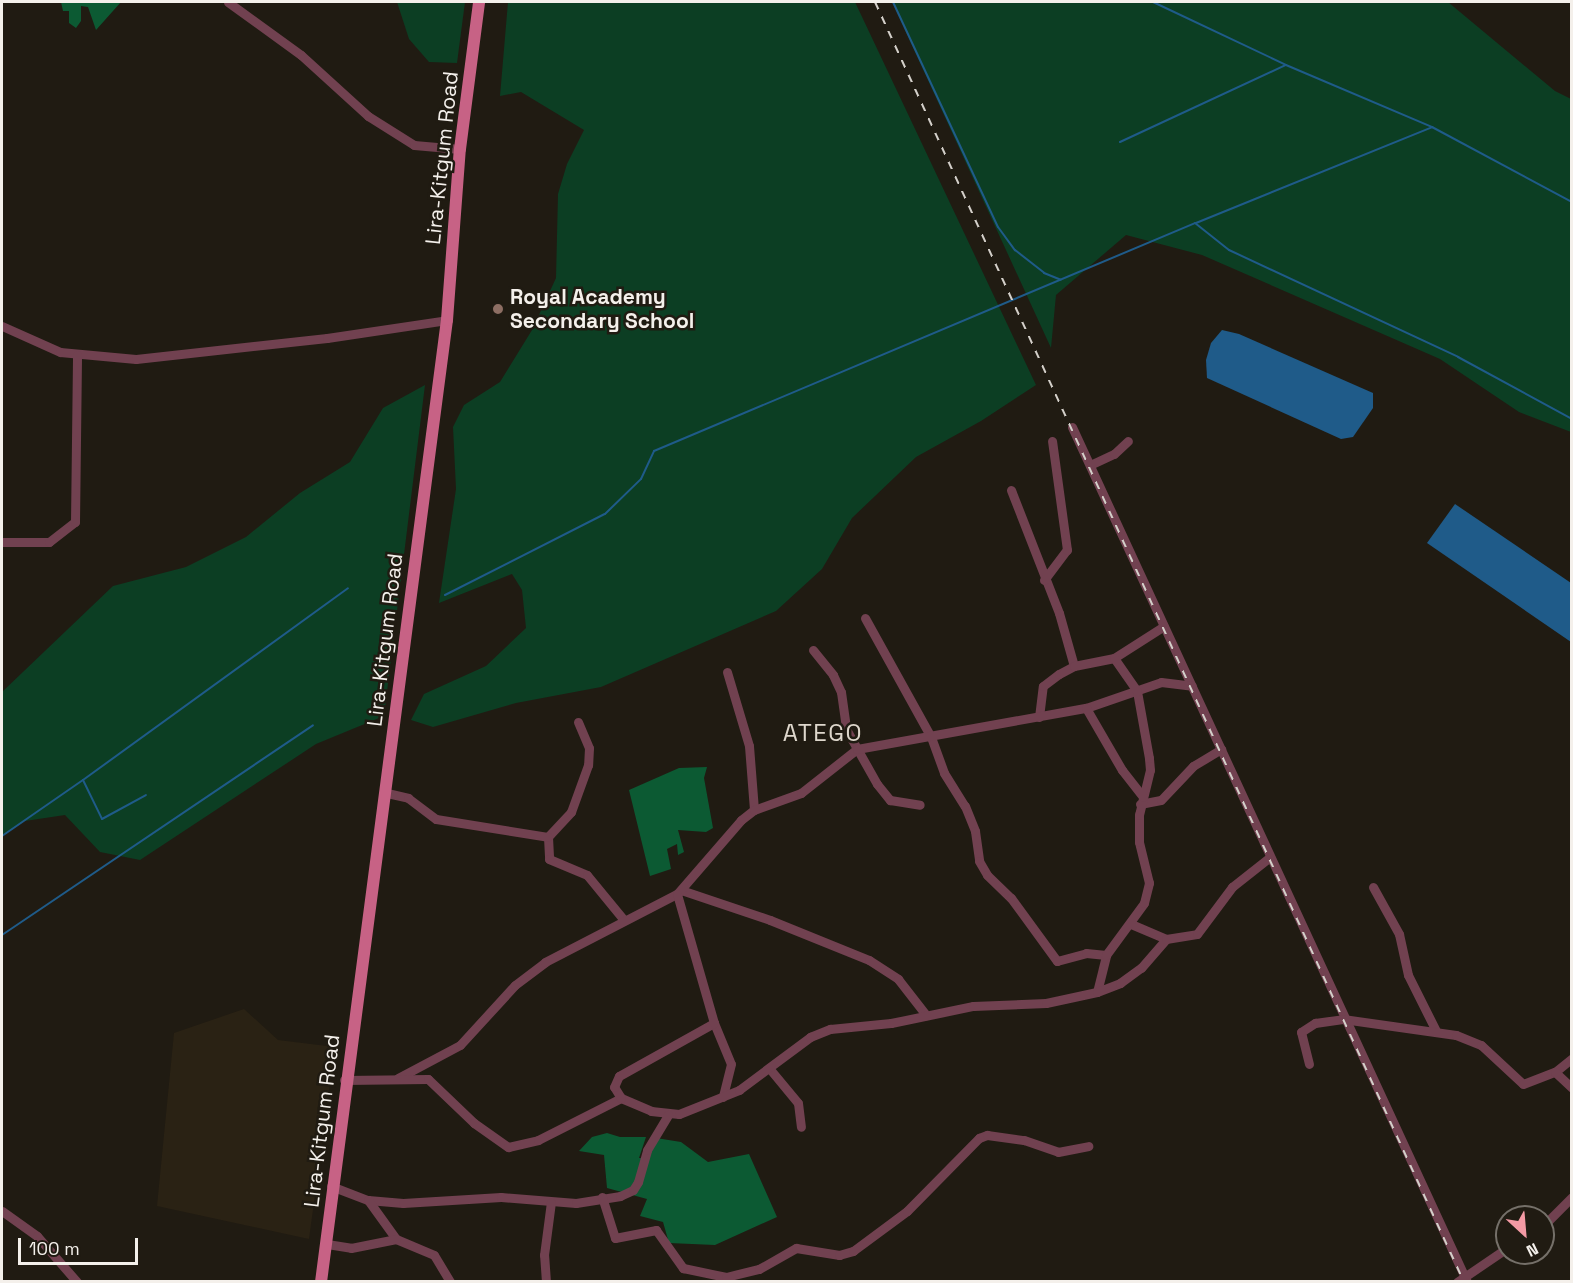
<!DOCTYPE html>
<style>
body{margin:0}
#map{position:relative;width:1573px;height:1283px;overflow:hidden;background:#201b12;font-family:"Space Grotesk",sans-serif}
div>[style]{position:absolute}
.built>*{inset:0;background:#2a2214}
.green>*{inset:0;background:#0c3e23}
.forest>*{inset:0;background:#0c5a33}
.water>*{inset:0;background:#1f5b89}
.stream>*{height:2px;margin:-1px;padding:0 1px;transform-origin:1px;border-radius:1px;background:#1f5b89}
.minor>*{height:9px;margin:-4.5px;padding:0 4.5px;transform-origin:4.5px;border-radius:4.5px;background:#714150}
.major>*{height:12px;margin:-6px;padding:0 6px;transform-origin:6px;border-radius:6px;background:#c76285}
.rail>*{height:2px;margin-top:-1px;transform-origin:0;background:repeating-linear-gradient(90deg,#d4d0ca 0 8px,transparent 0 16px)}
.dots>*{width:16px;height:16px;translate:-50% -50%;box-sizing:border-box;border:3px solid #201b12;border-radius:50%}
span{translate:-50% -50%;white-space:nowrap;text-align:center;line-height:1.15;-webkit-text-stroke:5px #201b12;paint-order:stroke}
.street-label{font-size:21px;color:#f4f0eb}
.poi-label{font-size:21px;color:#f4f0eb;font-weight:700}
.left{translate:0 -50%;text-align:left}
.quarter-label{font-size:24px;color:#ded7cc;letter-spacing:1.5px}
.frame{position:absolute;inset:0;border:3px solid #f4f0eb;pointer-events:none}
.north{position:absolute;left:1495px;top:1205px;width:60px;height:60px;box-sizing:border-box;background:#201b12;border:2px solid #757069;border-radius:50%;rotate:154deg;font-size:16px;font-weight:700;line-height:24px;text-align:center;color:#f4f0eb}
.north::after{content:'';display:block;margin:auto;width:21px;height:27px;background:#f49aa4;clip-path:polygon(50% 0,100% 100%,50% 72%,0 100%)}
.scale{position:absolute;left:18px;top:1238px;width:120px;height:27px;box-sizing:border-box;border:3px solid #f4f0eb;border-top:0;padding-left:8px;font-size:18px;line-height:21px;white-space:nowrap;color:#f4f0eb;-webkit-text-stroke:4px #201b12;paint-order:stroke}
</style>
<div id="map">
<div class="built">
<i style="clip-path:polygon(244px 1009px,278px 1040px,335px 1047px,309px 1239px,157px 1206px,174px 1033px)"></i>
</div>
<div class="green">
<i style="clip-path:polygon(397px 2px,465px 2px,457px 63px,429px 62px,409px 39px)"></i>
<i style="clip-path:polygon(508px 2px,855px 2px,1036px 385px,981px 421px,916px 457px,852px 518px,822px 569px,776px 611px,601px 687px,516px 703px,433px 727px,411px 720px,424px 694px,486px 666px,526px 628px,522px 590px,512px 574px,439px 603px,456px 489px,453px 427px,464px 405px,500px 382px,532px 330px,556px 278px,558px 194px,567px 164px,584px 130px,521px 92px,500px 96px)"></i>
<i style="clip-path:polygon(892px 2px,1448px 2px,1555px 91px,1571px 99px,1571px 432px,1519px 412px,1440px 359px,1202px 255px,1126px 235px,1056px 295px,1051px 348px)"></i>
<i style="clip-path:polygon(425px 385px,384px 716px,316px 744px,140px 860px,100px 852px,65px 815px,25px 821px,2px 836px,2px 692px,113px 586px,186px 567px,246px 537px,300px 493px,350px 462px,383px 408px)"></i>
</div>
<div class="forest">
<i style="clip-path:polygon(61px 2px,121px 2px,96px 30px,88px 7px,81px 6px,81px 21px,76px 28px,69px 23px,69px 11px,63px 11px)"></i>
<i style="clip-path:polygon(707px 767px,704px 778px,713px 828px,706px 832px,678px 830px,684px 852px,678px 855px,677px 844px,667px 849px,671px 869px,650px 876px,629px 790px,679px 768px)"></i>
<i style="clip-path:polygon(607px 1133px,620px 1137px,646px 1137px,639px 1158px,647px 1158px,656px 1138px,681px 1142px,708px 1162px,749px 1154px,777px 1217px,715px 1245px,669px 1243px,663px 1222px,640px 1216px,647px 1199px,607px 1188px,604px 1155px,579px 1151px,592px 1137px)"></i>
</div>
<div class="water">
<i style="clip-path:polygon(1222px 330px,1239px 334px,1373px 393px,1373px 408px,1353px 437px,1341px 439px,1207px 378px,1206px 360px,1211px 343px)"></i>
<i style="clip-path:polygon(1455px 504px,1571px 583px,1571px 642px,1427px 543px)"></i>
</div>
<div class="stream">
<i style="left:893px;top:2px;width:248px;rotate:65deg"></i>
<i style="left:998px;top:227px;width:29px;rotate:54deg"></i>
<i style="left:1015px;top:250px;width:37px;rotate:38deg"></i>
<i style="left:1044px;top:273px;width:18px;rotate:22deg"></i>
<i style="left:1153px;top:2px;width:147px;rotate:25.3deg"></i>
<i style="left:1286px;top:65px;width:159px;rotate:23deg"></i>
<i style="left:1432px;top:127px;width:159px;rotate:28.2deg"></i>
<i style="left:1120px;top:142px;width:183px;rotate:-24.9deg"></i>
<i style="left:1196px;top:223px;width:255px;rotate:-22.1deg"></i>
<i style="left:445px;top:595px;width:179px;rotate:-26.9deg"></i>
<i style="left:605px;top:514px;width:50px;rotate:-44.2deg"></i>
<i style="left:641px;top:479px;width:31px;rotate:-65deg"></i>
<i style="left:654px;top:451px;width:587px;rotate:-22.85deg"></i>
<i style="left:1195px;top:223px;width:43px;rotate:38.5deg"></i>
<i style="left:1229px;top:250px;width:253px;rotate:25deg"></i>
<i style="left:1458px;top:357px;width:130px;rotate:28.5deg"></i>
<i style="left:83px;top:780px;width:327px;rotate:-35.9deg"></i>
<i style="left:2px;top:836px;width:98px;rotate:-34.7deg"></i>
<i style="left:83px;top:780px;width:43px;rotate:64deg"></i>
<i style="left:102px;top:819px;width:50px;rotate:-28.6deg"></i>
<i style="left:2px;top:935px;width:375px;rotate:-34deg"></i>
</div>
<div class="minor">
<i style="left:228px;top:2px;width:90px;rotate:36deg"></i>
<i style="left:301px;top:55px;width:91px;rotate:42.3deg"></i>
<i style="left:368px;top:116px;width:54px;rotate:32.2deg"></i>
<i style="left:414px;top:145px;width:46px;rotate:5deg"></i>
<i style="left:2px;top:326px;width:64px;rotate:24.1deg"></i>
<i style="left:60px;top:352px;width:76px;rotate:5.3deg"></i>
<i style="left:136px;top:359px;width:192px;rotate:-6.3deg"></i>
<i style="left:327px;top:338px;width:121px;rotate:-8.5deg"></i>
<i style="left:1072px;top:427px;width:942px;rotate:65.2deg"></i>
<i style="left:1090px;top:465px;width:26px;rotate:-25deg"></i>
<i style="left:1114px;top:454px;width:19px;rotate:-43deg"></i>
<i style="left:1011px;top:490px;width:132px;rotate:68.7deg"></i>
<i style="left:1059px;top:613px;width:55px;rotate:74.2deg"></i>
<i style="left:2px;top:542px;width:47px"></i>
<i style="left:49px;top:542px;width:33px;rotate:-38deg"></i>
<i style="left:75px;top:522px;width:167px;rotate:-89.3deg"></i>
<i style="left:1044px;top:580px;width:38px;rotate:-53deg"></i>
<i style="left:1067px;top:550px;width:110px;rotate:-97.8deg"></i>
<i style="left:865px;top:618px;width:136px;rotate:61deg"></i>
<i style="left:931px;top:737px;width:38px;rotate:70deg"></i>
<i style="left:944px;top:773px;width:39px;rotate:58deg"></i>
<i style="left:965px;top:806px;width:27px;rotate:68deg"></i>
<i style="left:975px;top:831px;width:30px;rotate:82deg"></i>
<i style="left:979px;top:861px;width:16px;rotate:60deg"></i>
<i style="left:987px;top:875px;width:33px;rotate:44deg"></i>
<i style="left:1011px;top:898px;width:78px;rotate:53.9deg"></i>
<i style="left:1057px;top:961px;width:30px;rotate:-15deg"></i>
<i style="left:1086px;top:953px;width:20px;rotate:6deg"></i>
<i style="left:813px;top:650px;width:32px;rotate:51deg"></i>
<i style="left:833px;top:675px;width:19px;rotate:65deg"></i>
<i style="left:841px;top:692px;width:37px;rotate:82deg"></i>
<i style="left:846px;top:729px;width:63px;rotate:60.6deg"></i>
<i style="left:877px;top:784px;width:21px;rotate:51deg"></i>
<i style="left:890px;top:800px;width:30px;rotate:9deg"></i>
<i style="left:727px;top:672px;width:77px;rotate:73.4deg"></i>
<i style="left:749px;top:746px;width:64px;rotate:85.5deg"></i>
<i style="left:1086px;top:708px;width:79px;rotate:-19.1deg"></i>
<i style="left:1161px;top:682px;width:31px;rotate:7deg"></i>
<i style="left:1039px;top:717px;width:31px;rotate:-83deg"></i>
<i style="left:1043px;top:686px;width:20px;rotate:-37deg"></i>
<i style="left:1059px;top:674px;width:17px;rotate:-28deg"></i>
<i style="left:1074px;top:666px;width:41px;rotate:-11.3deg"></i>
<i style="left:1114px;top:658px;width:59px;rotate:-32.6deg"></i>
<i style="left:578px;top:722px;width:28px;rotate:67deg"></i>
<i style="left:589px;top:748px;width:17px;rotate:93deg"></i>
<i style="left:588px;top:765px;width:50px;rotate:109.9deg"></i>
<i style="left:571px;top:812px;width:34px;rotate:133deg"></i>
<i style="left:548px;top:837px;width:22px;rotate:87deg"></i>
<i style="left:549px;top:859px;width:41px;rotate:22.8deg"></i>
<i style="left:587px;top:875px;width:58px;rotate:50.6deg"></i>
<i style="left:387px;top:793px;width:22px;rotate:13deg"></i>
<i style="left:408px;top:798px;width:35px;rotate:37deg"></i>
<i style="left:436px;top:819px;width:113px;rotate:9.1deg"></i>
<i style="left:1140px;top:804px;width:21px;rotate:-11deg"></i>
<i style="left:1161px;top:800px;width:47px;rotate:-46.7deg"></i>
<i style="left:1193px;top:766px;width:33px;rotate:-31deg"></i>
<i style="left:1373px;top:887px;width:54px;rotate:61deg"></i>
<i style="left:1399px;top:934px;width:42px;rotate:77.6deg"></i>
<i style="left:1408px;top:975px;width:63px;rotate:63.4deg"></i>
<i style="left:681px;top:890px;width:94px;rotate:18.6deg"></i>
<i style="left:770px;top:920px;width:107px;rotate:22deg"></i>
<i style="left:869px;top:960px;width:35px;rotate:33deg"></i>
<i style="left:898px;top:979px;width:46px;rotate:52.1deg"></i>
<i style="left:1131px;top:924px;width:38px;rotate:23deg"></i>
<i style="left:1097px;top:992px;width:38px;rotate:-76deg"></i>
<i style="left:1106px;top:955px;width:64px;rotate:-53.8deg"></i>
<i style="left:1144px;top:903px;width:21px;rotate:-76deg"></i>
<i style="left:1149px;top:883px;width:42px;rotate:-103.7deg"></i>
<i style="left:1139px;top:842px;width:27px;rotate:-90deg"></i>
<i style="left:1139px;top:815px;width:46px;rotate:-76.3deg"></i>
<i style="left:1150px;top:770px;width:12px;rotate:-95deg"></i>
<i style="left:1149px;top:758px;width:68px;rotate:-100.2deg"></i>
<i style="left:1137px;top:691px;width:40px;rotate:-124.9deg"></i>
<i style="left:714px;top:1023px;width:44px;rotate:67.5deg"></i>
<i style="left:731px;top:1064px;width:34px;rotate:104deg"></i>
<i style="left:1309px;top:1064px;width:33px;rotate:-104deg"></i>
<i style="left:1301px;top:1032px;width:17px;rotate:-33deg"></i>
<i style="left:1315px;top:1023px;width:28px;rotate:-8deg"></i>
<i style="left:1343px;top:1019px;width:114px;rotate:8.1deg"></i>
<i style="left:1456px;top:1035px;width:27px;rotate:22deg"></i>
<i style="left:1481px;top:1045px;width:57px;rotate:42.9deg"></i>
<i style="left:1523px;top:1084px;width:34px;rotate:-21deg"></i>
<i style="left:1555px;top:1072px;width:22px;rotate:-39deg"></i>
<i style="left:769px;top:1068px;width:45px;rotate:50.4deg"></i>
<i style="left:798px;top:1103px;width:24px;rotate:83deg"></i>
<i style="left:1555px;top:1072px;width:23px;rotate:43deg"></i>
<i style="left:398px;top:1078px;width:70px;rotate:-28deg"></i>
<i style="left:460px;top:1045px;width:81px;rotate:-47.5deg"></i>
<i style="left:515px;top:985px;width:38px;rotate:-37deg"></i>
<i style="left:545px;top:962px;width:148px;rotate:-27.3deg"></i>
<i style="left:677px;top:894px;width:98px;rotate:-49.1deg"></i>
<i style="left:741px;top:820px;width:16px;rotate:-38deg"></i>
<i style="left:754px;top:810px;width:50px;rotate:-19.9deg"></i>
<i style="left:801px;top:793px;width:71px;rotate:-38.2deg"></i>
<i style="left:857px;top:749px;width:233px;rotate:-10.2deg"></i>
<i style="left:1086px;top:708px;width:72px;rotate:59.9deg"></i>
<i style="left:1122px;top:770px;width:34px;rotate:52deg"></i>
<i style="left:344px;top:1080px;width:84px;rotate:-0.7deg"></i>
<i style="left:428px;top:1079px;width:64px;rotate:43.7deg"></i>
<i style="left:474px;top:1123px;width:42px;rotate:35.2deg"></i>
<i style="left:508px;top:1147px;width:31px;rotate:-13deg"></i>
<i style="left:538px;top:1140px;width:93px;rotate:-26.8deg"></i>
<i style="left:621px;top:1098px;width:33px;rotate:23deg"></i>
<i style="left:651px;top:1111px;width:28px;rotate:6deg"></i>
<i style="left:679px;top:1114px;width:65px;rotate:-21.8deg"></i>
<i style="left:739px;top:1090px;width:89px;rotate:-36.7deg"></i>
<i style="left:810px;top:1037px;width:22px;rotate:-22deg"></i>
<i style="left:830px;top:1029px;width:61px;rotate:-5.6deg"></i>
<i style="left:891px;top:1023px;width:84px;rotate:-11.7deg"></i>
<i style="left:973px;top:1006px;width:73px;rotate:-2.4deg"></i>
<i style="left:1046px;top:1003px;width:52px;rotate:-12.2deg"></i>
<i style="left:1097px;top:992px;width:25px;rotate:-21deg"></i>
<i style="left:1120px;top:983px;width:26px;rotate:-36deg"></i>
<i style="left:1141px;top:968px;width:38px;rotate:-49deg"></i>
<i style="left:1166px;top:939px;width:31px;rotate:-9deg"></i>
<i style="left:1197px;top:934px;width:59px;rotate:-53.3deg"></i>
<i style="left:1232px;top:887px;width:48px;rotate:-38.3deg"></i>
<i style="left:621px;top:1098px;width:13px;rotate:-122deg"></i>
<i style="left:614px;top:1087px;width:12px;rotate:-66deg"></i>
<i style="left:619px;top:1076px;width:109px;rotate:-29.2deg"></i>
<i style="left:714px;top:1023px;width:134px;rotate:-106deg"></i>
<i style="left:331px;top:1186px;width:40px;rotate:21deg"></i>
<i style="left:368px;top:1200px;width:35px;rotate:5deg"></i>
<i style="left:403px;top:1203px;width:98px;rotate:-3.5deg"></i>
<i style="left:501px;top:1197px;width:75px;rotate:4.6deg"></i>
<i style="left:576px;top:1203px;width:45px;rotate:-9deg"></i>
<i style="left:620px;top:1196px;width:14px;rotate:-25deg"></i>
<i style="left:633px;top:1190px;width:9px;rotate:-58deg"></i>
<i style="left:638px;top:1182px;width:33px;rotate:-74deg"></i>
<i style="left:647px;top:1150px;width:41px;rotate:-59deg"></i>
<i style="left:602px;top:1197px;width:43px;rotate:72.4deg"></i>
<i style="left:615px;top:1238px;width:42px;rotate:-11deg"></i>
<i style="left:656px;top:1230px;width:47px;rotate:54.6deg"></i>
<i style="left:683px;top:1268px;width:44px;rotate:11.8deg"></i>
<i style="left:726px;top:1277px;width:34px;rotate:-14deg"></i>
<i style="left:759px;top:1269px;width:43px;rotate:-29.6deg"></i>
<i style="left:796px;top:1248px;width:44px;rotate:9.2deg"></i>
<i style="left:839px;top:1255px;width:15px;rotate:-16deg"></i>
<i style="left:853px;top:1251px;width:67px;rotate:-36.5deg"></i>
<i style="left:907px;top:1211px;width:103px;rotate:-45.4deg"></i>
<i style="left:979px;top:1138px;width:9px;rotate:-21deg"></i>
<i style="left:987px;top:1135px;width:37px;rotate:8deg"></i>
<i style="left:1024px;top:1140px;width:36px;rotate:19deg"></i>
<i style="left:1058px;top:1152px;width:31px;rotate:-11deg"></i>
<i style="left:368px;top:1200px;width:48px;rotate:54.3deg"></i>
<i style="left:396px;top:1239px;width:41px;rotate:22.8deg"></i>
<i style="left:434px;top:1255px;width:31px;rotate:59deg"></i>
<i style="left:2px;top:1211px;width:43px;rotate:35.5deg"></i>
<i style="left:37px;top:1236px;width:61px;rotate:49deg"></i>
<i style="left:1543px;top:1226px;width:41px;rotate:-45deg"></i>
<i style="left:327px;top:1244px;width:24px;rotate:9deg"></i>
<i style="left:351px;top:1248px;width:46px;rotate:-11.3deg"></i>
<i style="left:546px;top:1282px;width:27px;rotate:-94deg"></i>
<i style="left:544px;top:1255px;width:53px;rotate:-82.5deg"></i>
<i style="left:1457px;top:1282px;width:60px;rotate:-34.2deg"></i>
</div>
<div class="major">
<i style="left:321px;top:1282px;width:970px;rotate:-82.54deg"></i>
<i style="left:447px;top:320px;width:171px;rotate:-85.7deg"></i>
<i style="left:460px;top:149px;width:148px;rotate:-82.6deg"></i>
</div>
<div class="rail">
<i style="left:875px;top:2px;width:1409px;rotate:65.29deg"></i>
</div>
<div class="dots">
<i style="left:498px;top:309px;background:#8d6e63"></i>
</div>
<div class="street-label">
<span style="left:442px;top:158px;rotate:-84deg">Lira-Kitgum Road</span>
<span style="left:385px;top:640px;rotate:-83deg">Lira-Kitgum Road</span>
<span style="left:322px;top:1121px;rotate:-83deg">Lira-Kitgum Road</span>
</div>
<div class="poi-label">
<span class="left" style="left:510px;top:309px">Royal Academy<br>Secondary School</span>
</div>
<div class="quarter-label">
<span style="left:823px;top:733px">ATEGO</span>
</div>
<div class="frame"></div>
<div class="north">N</div>
<div class="scale">100 m</div>
</div>
